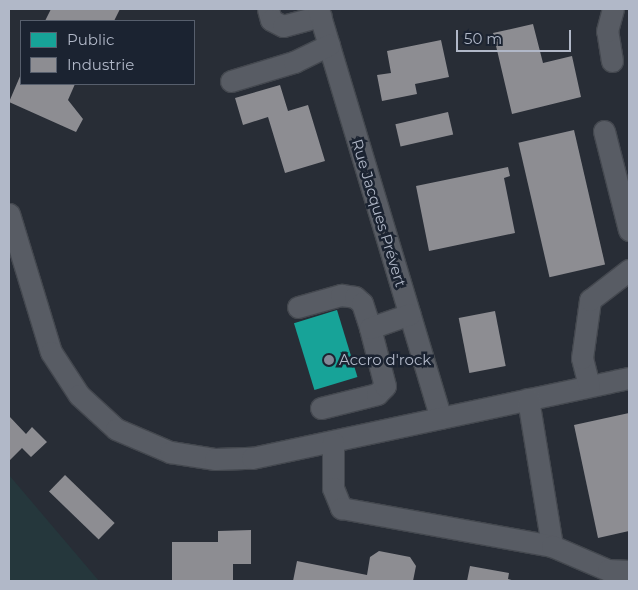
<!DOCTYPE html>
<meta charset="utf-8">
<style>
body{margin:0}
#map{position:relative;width:638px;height:590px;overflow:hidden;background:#282d36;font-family:Montserrat,sans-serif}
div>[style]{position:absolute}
.green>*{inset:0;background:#25373c}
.public>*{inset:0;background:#17a398;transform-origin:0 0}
.industry>*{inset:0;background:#8d8d92;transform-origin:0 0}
.roads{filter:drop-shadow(1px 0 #44484f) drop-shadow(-1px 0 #44484f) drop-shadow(0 1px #44484f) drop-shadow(0 -1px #44484f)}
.minor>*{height:21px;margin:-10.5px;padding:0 10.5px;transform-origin:10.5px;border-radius:10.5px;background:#585c64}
.dots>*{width:14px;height:14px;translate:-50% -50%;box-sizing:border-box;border:2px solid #1b2331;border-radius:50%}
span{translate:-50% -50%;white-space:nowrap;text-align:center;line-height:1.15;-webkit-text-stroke:5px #1b2331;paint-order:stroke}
.street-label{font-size:15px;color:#b1b8c8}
.poi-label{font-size:15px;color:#b1b8c8}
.left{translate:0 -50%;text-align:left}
.frame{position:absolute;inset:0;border:10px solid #b1b8c8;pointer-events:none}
.legend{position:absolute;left:20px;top:20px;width:175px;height:65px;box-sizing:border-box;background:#1b2331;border:1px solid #575f6d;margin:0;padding:6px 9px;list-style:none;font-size:15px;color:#b1b8c8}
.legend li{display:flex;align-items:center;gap:10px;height:25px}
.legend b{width:25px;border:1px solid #575f6d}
.scale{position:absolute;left:456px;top:30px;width:115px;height:22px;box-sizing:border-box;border:2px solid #b1b8c8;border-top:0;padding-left:6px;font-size:15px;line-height:18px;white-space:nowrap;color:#b1b8c8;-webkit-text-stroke:4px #1b2331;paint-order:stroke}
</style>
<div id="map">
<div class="green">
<i style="clip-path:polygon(9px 475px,99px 581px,9px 581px)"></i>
</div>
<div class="public">
<i style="left:337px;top:310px;width:70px;height:45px;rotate:73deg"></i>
</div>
<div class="industry">
<i style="clip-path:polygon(51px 9px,120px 9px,114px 21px,45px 21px)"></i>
<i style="clip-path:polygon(533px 24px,543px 63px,572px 56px,581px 97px,512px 114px,493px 33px)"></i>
<i style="clip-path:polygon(441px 40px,449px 77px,415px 84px,417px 94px,382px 101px,377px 75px,391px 73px,387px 51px)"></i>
<i style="clip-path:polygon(21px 74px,21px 84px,75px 84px,68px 100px,83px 119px,76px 132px,9px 102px)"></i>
<i style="clip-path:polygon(280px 85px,288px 111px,308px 105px,325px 161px,285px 173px,268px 117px,243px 125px,235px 98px)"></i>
<i style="left:448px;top:112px;width:23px;height:54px;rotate:77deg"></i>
<i style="left:574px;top:130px;width:138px;height:57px;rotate:77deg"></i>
<i style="clip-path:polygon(508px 167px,510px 176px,504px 178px,515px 233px,429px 251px,416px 186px)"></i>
<i style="left:495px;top:311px;width:56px;height:37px;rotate:79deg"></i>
<i style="clip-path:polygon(629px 413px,629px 531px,598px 538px,574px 425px)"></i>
<i style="clip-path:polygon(9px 416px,26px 434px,32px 427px,47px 442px,31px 457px,22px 448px,9px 461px)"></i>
<i style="left:65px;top:475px;width:69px;height:23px;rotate:44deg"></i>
<i style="clip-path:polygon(251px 530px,251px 564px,233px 564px,233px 581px,172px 581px,172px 542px,218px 542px,218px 531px)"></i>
<i style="clip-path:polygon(379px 551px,410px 557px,416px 566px,413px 581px,293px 581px,297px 561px,367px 575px,370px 557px)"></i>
<i style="clip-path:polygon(470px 566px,509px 573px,508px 579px,515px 581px,467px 581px)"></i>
</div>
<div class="roads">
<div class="minor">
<i style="left:268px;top:9px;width:11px;rotate:75deg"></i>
<i style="left:271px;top:20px;width:13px;rotate:27deg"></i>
<i style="left:283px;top:26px;width:39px;rotate:-15deg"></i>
<i style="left:318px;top:9px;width:427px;rotate:73.3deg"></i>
<i style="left:612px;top:61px;width:30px;rotate:-99deg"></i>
<i style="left:607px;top:31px;width:23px;rotate:-75deg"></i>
<i style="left:231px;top:81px;width:66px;rotate:-16.8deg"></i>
<i style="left:294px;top:62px;width:39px;rotate:-26deg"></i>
<i style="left:604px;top:131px;width:102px;rotate:75.8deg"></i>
<i style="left:9px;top:214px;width:144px;rotate:73.1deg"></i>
<i style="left:51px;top:352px;width:51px;rotate:56.9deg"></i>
<i style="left:79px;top:395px;width:50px;rotate:42.6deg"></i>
<i style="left:116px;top:429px;width:59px;rotate:23.1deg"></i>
<i style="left:170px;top:452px;width:46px;rotate:8.8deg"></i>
<i style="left:215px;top:459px;width:37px;rotate:-2deg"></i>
<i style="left:252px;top:458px;width:385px;rotate:-12deg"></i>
<i style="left:298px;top:307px;width:45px;rotate:-15.6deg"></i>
<i style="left:341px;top:295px;width:14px;rotate:8deg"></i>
<i style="left:355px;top:297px;width:9px;rotate:41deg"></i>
<i style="left:362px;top:303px;width:26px;rotate:72deg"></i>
<i style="left:589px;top:386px;width:29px;rotate:-104deg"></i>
<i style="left:582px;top:358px;width:59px;rotate:-82.1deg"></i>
<i style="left:590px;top:300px;width:49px;rotate:-37.6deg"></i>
<i style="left:528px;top:399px;width:149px;rotate:80.7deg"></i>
<i style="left:321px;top:408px;width:58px;rotate:-14deg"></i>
<i style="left:377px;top:394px;width:11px;rotate:-45deg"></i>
<i style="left:385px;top:386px;width:60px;rotate:-104.5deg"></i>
<i style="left:370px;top:328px;width:42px;rotate:-19.3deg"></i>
<i style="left:333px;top:442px;width:46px;rotate:90deg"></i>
<i style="left:333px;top:488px;width:22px;rotate:68deg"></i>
<i style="left:341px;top:508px;width:214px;rotate:10.2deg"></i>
<i style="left:552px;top:546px;width:61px;rotate:23.2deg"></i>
<i style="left:608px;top:570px;width:21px;rotate:3deg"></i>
</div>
</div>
<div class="dots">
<i style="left:329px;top:360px;background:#818795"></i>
</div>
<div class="street-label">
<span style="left:379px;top:213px;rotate:73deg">Rue Jacques Prévert</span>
</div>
<div class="poi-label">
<span class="left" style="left:339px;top:360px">Accro d'rock</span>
</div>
<div class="frame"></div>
<ul class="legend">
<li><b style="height:14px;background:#17a398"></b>Public</li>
<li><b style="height:14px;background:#8d8d92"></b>Industrie</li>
</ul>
<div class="scale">50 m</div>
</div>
